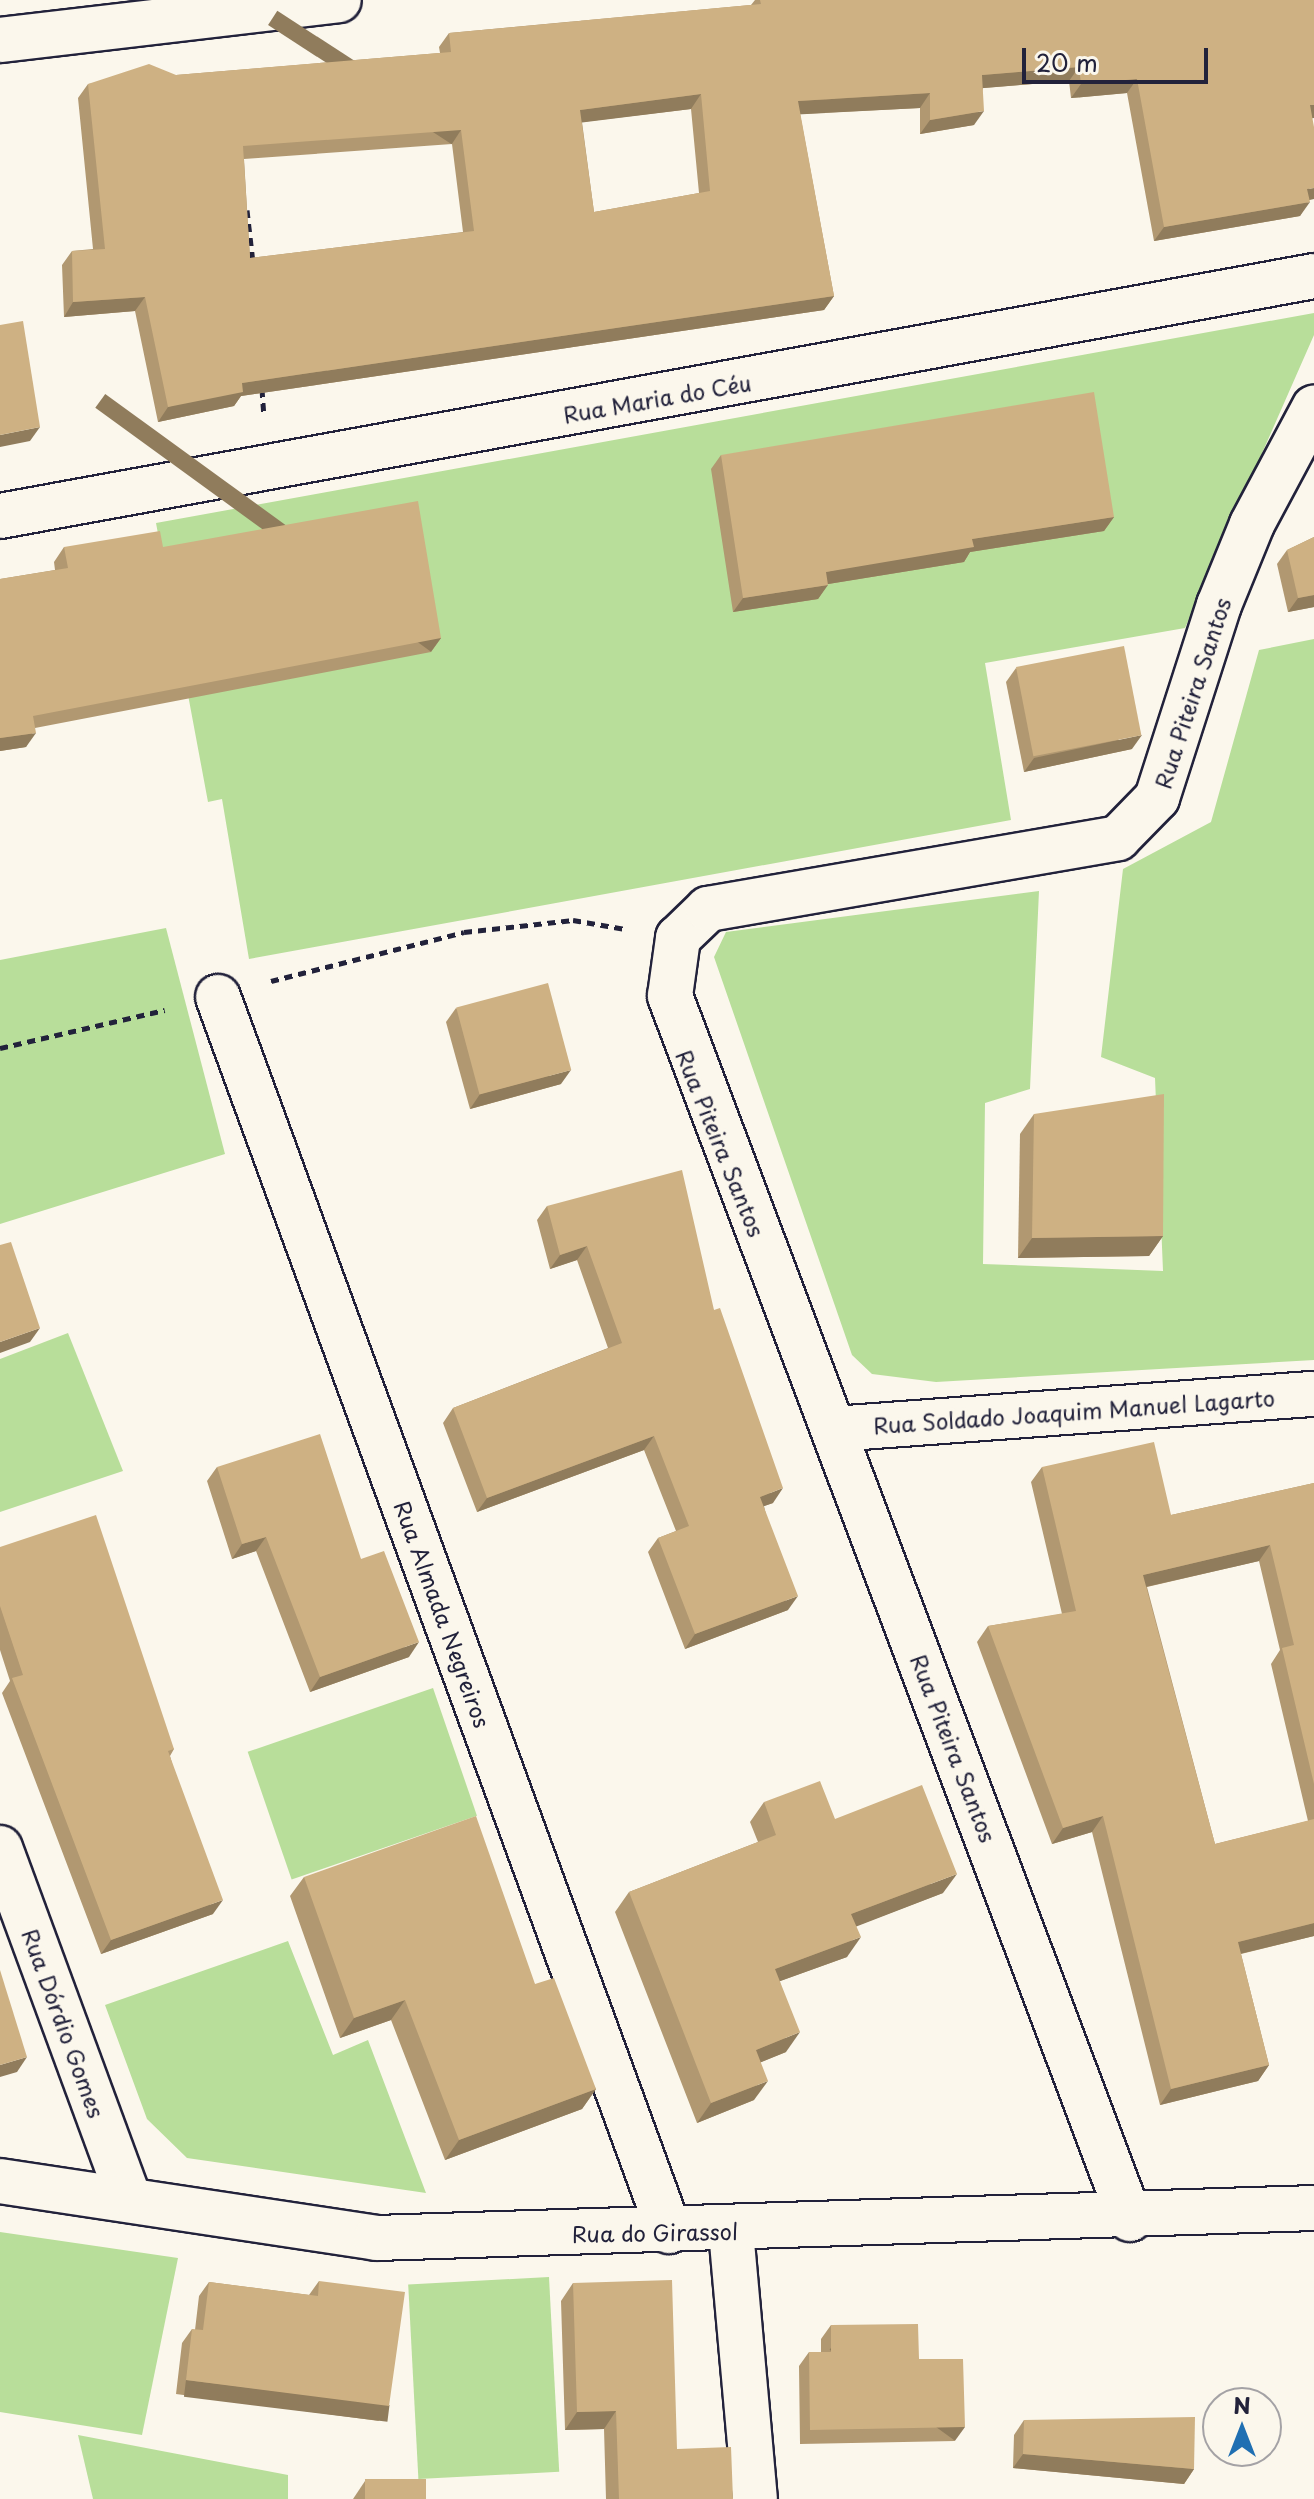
<!DOCTYPE html>
<meta charset="utf-8">
<style>
body{margin:0}
#map{position:relative;width:1314px;height:2499px;overflow:hidden;background:#fbf7ec;font-family:"Playpen Sans",sans-serif}
div>[style]{position:absolute}
.green>*{inset:0;background:#b8de9a;transform-origin:0 0}
.path>*{height:5px;margin-top:-2.5px;transform-origin:0;background:repeating-linear-gradient(90deg,#22223b 0 8px,transparent 0 14px)}
.roads{filter:drop-shadow(2px 0 #22223b) drop-shadow(-2px 0 #22223b) drop-shadow(0 2px #22223b) drop-shadow(0 -2px #22223b)}
.minor>*{height:44px;margin:-22px;padding:0 22px;transform-origin:22px;border-radius:22px;background:#fbf7ec}
.tertiary>*{height:44px;margin:-22px;padding:0 22px;transform-origin:22px;border-radius:22px;background:#fbf7ec}
.wall>*{inset:0;background:#b19871}
.shaded-wall>*{inset:0;background:#907c5c;transform-origin:0 0}
.building>*{inset:0;background:#ceb183;transform-origin:0 0}
span{translate:-50% -50%;white-space:nowrap;text-align:center;line-height:1.15;-webkit-text-stroke:6px #fbf7ec;paint-order:stroke}
.street-label{font-size:22px;color:#22223b}
.north{position:absolute;left:1202px;top:2387px;width:80px;height:80px;box-sizing:border-box;background:#fbf7ec;border:2px solid #a4a2a5;border-radius:50%;rotate:0deg;font-size:22px;font-weight:700;line-height:32px;text-align:center;color:#22223b}
.north::after{content:'';display:block;margin:auto;width:28px;height:36px;background:#1f6fb2;clip-path:polygon(50% 0,100% 100%,50% 72%,0 100%)}
.scale{position:absolute;left:1022px;top:48px;width:186px;height:36px;box-sizing:border-box;border:4px solid #22223b;border-top:0;padding-left:10px;font-size:24px;line-height:28px;white-space:nowrap;color:#22223b;-webkit-text-stroke:6px #fbf7ec;paint-order:stroke}
</style>
<div id="map">
<div class="green">
<i style="clip-path:polygon(1314px 313px,1314px 335px,1185px 628px,985px 663px,1011px 820px,249px 959px,222px 799px,208px 802px,156px 523px)"></i>
<i style="clip-path:polygon(1314px 639px,1314px 1360px,936px 1382px,872px 1374px,852px 1355px,714px 957px,726px 932px,1039px 891px,1030px 1089px,985px 1103px,983px 1264px,1163px 1271px,1155px 1078px,1101px 1057px,1123px 869px,1211px 822px,1259px 650px)"></i>
<i style="clip-path:polygon(166px 928px,225px 1154px,0 1224px,0 960px)"></i>
<i style="clip-path:polygon(68px 1333px,123px 1471px,0 1512px,0 1359px)"></i>
<i style="left:433px;top:1688px;width:135px;height:196px;rotate:71deg"></i>
<i style="clip-path:polygon(288px 1941px,333px 2055px,368px 2040px,426px 2193px,187px 2158px,147px 2119px,105px 2005px)"></i>
<i style="clip-path:polygon(0 2232px,178px 2258px,142px 2435px,0 2412px)"></i>
<i style="left:549px;top:2277px;width:195px;height:141px;rotate:87deg"></i>
<i style="clip-path:polygon(78px 2435px,288px 2475px,288px 2499px,93px 2499px)"></i>
</div>
<div class="path">
<i style="left:247px;top:210px;width:53px;rotate:83.5deg"></i>
<i style="left:262px;top:389px;width:26px;rotate:86deg"></i>
<i style="left:271px;top:981px;width:199px;rotate:-14.2deg"></i>
<i style="left:464px;top:932px;width:110px;rotate:-6.3deg"></i>
<i style="left:573px;top:920px;width:53px;rotate:9.8deg"></i>
<i style="left:0;top:1048px;width:169px;rotate:-13deg"></i>
</div>
<div class="roads">
<div class="minor">
<i style="left:0;top:40px;width:341px;rotate:-6.7deg"></i>
<i style="left:0;top:516px;width:1336px;rotate:-10.35deg"></i>
<i style="left:218px;top:997px;width:1314px;rotate:69.92deg"></i>
<i style="left:834px;top:1429px;width:481px;rotate:-4.2deg"></i>
<i style="left:0;top:1848px;width:374px;rotate:69.8deg"></i>
<i style="left:1130px;top:2219px;width:1307px;rotate:-110.61deg"></i>
<i style="left:670px;top:996px;width:59px;rotate:-82.1deg"></i>
<i style="left:678px;top:938px;width:42px;rotate:-44deg"></i>
<i style="left:708px;top:909px;width:416px;rotate:-9.8deg"></i>
<i style="left:1118px;top:838px;width:56px;rotate:-45.7deg"></i>
<i style="left:1157px;top:798px;width:203px;rotate:-72.2deg"></i>
<i style="left:1219px;top:605px;width:87px;rotate:-67.8deg"></i>
<i style="left:1252px;top:524px;width:132px;rotate:-61.9deg"></i>
<i style="left:731px;top:2231px;width:269px;rotate:84.9deg"></i>
</div>
<div class="tertiary">
<i style="left:0;top:2181px;width:380px;rotate:8.6deg"></i>
<i style="left:376px;top:2238px;width:938px;rotate:-1.83deg"></i>
</div>
</div>
<div class="wall">
<i style="clip-path:polygon(evenodd,755px 0,1314px 0,1314px 118px,1312px 118px,1309px 200px,1300px 216px,1154px 241px,1127px 93px,1071px 98px,1069px 81px,983px 88px,974px 125px,920px 134px,920px 108px,800px 114px,834px 296px,824px 310px,241px 396px,234px 406px,158px 422px,135px 311px,64px 317px,62px 265px,72px 251px,93px 249px,78px 98px,88px 84px,176px 75px,440px 53px,439px 47px,449px 33px,751px 5px,755px 0,691px 109px,699px 193px,594px 212px,582px 122px,691px 109px,755px 0,452px 144px,463px 232px,250px 258px,244px 159px,452px 144px)"></i>
<i style="clip-path:polygon(721px 455px,1114px 517px,1104px 531px,970px 552px,964px 562px,828px 584px,818px 599px,733px 612px,711px 469px)"></i>
<i style="clip-path:polygon(1314px 537px,1314px 607px,1288px 612px,1277px 564px,1287px 550px)"></i>
<i style="clip-path:polygon(64px 547px,163px 547px,441px 638px,431px 652px,35px 728px,26px 747px,0 751px,0 579px,55px 570px,54px 562px)"></i>
<i style="clip-path:polygon(1016px 668px,1132px 749px,1024px 772px,1006px 682px)"></i>
<i style="clip-path:polygon(456px 1008px,561px 1084px,470px 1109px,446px 1022px)"></i>
<i style="clip-path:polygon(1034px 1114px,1163px 1236px,1149px 1256px,1018px 1258px,1020px 1134px)"></i>
<i style="clip-path:polygon(547px 1206px,714px 1310px,773px 1503px,764px 1506px,788px 1610px,685px 1649px,648px 1552px,658px 1538px,676px 1531px,644px 1450px,477px 1512px,443px 1423px,453px 1408px,608px 1348px,577px 1260px,550px 1269px,537px 1220px)"></i>
<i style="clip-path:polygon(217px 1467px,361px 1559px,409px 1657px,310px 1692px,256px 1551px,232px 1559px,207px 1481px)"></i>
<i style="clip-path:polygon(evenodd,1042px 1467px,1171px 1515px,1314px 1483px,1314px 1936px,1241px 1954px,1269px 2065px,1258px 2081px,1160px 2105px,1092px 1832px,1052px 1844px,977px 1642px,988px 1626px,1062px 1614px,1031px 1482px,1042px 1467px,1259px 1561px,1280px 1650px,1271px 1664px,1308px 1821px,1215px 1844px,1147px 1587px,1259px 1561px)"></i>
<i style="clip-path:polygon(0 1547px,174px 1749px,170px 1756px,213px 1914px,101px 1954px,2px 1693px,10px 1681px,0 1650px)"></i>
<i style="clip-path:polygon(764px 1802px,835px 1819px,943px 1893px,856px 1926px,847px 1957px,780px 1981px,786px 2052px,761px 2062px,754px 2100px,697px 2123px,615px 1912px,629px 1892px,758px 1842px,750px 1822px)"></i>
<i style="clip-path:polygon(304px 1877px,535px 1984px,596px 2089px,582px 2109px,445px 2160px,391px 2020px,340px 2038px,290px 1896px)"></i>
<i style="clip-path:polygon(319px 2281px,379px 2421px,176px 2394px,182px 2343px,192px 2329px,195px 2330px,199px 2296px,209px 2282px,309px 2295px)"></i>
<i style="clip-path:polygon(573px 2283px,677px 2449px,733px 2499px,606px 2499px,604px 2429px,565px 2430px,561px 2301px)"></i>
<i style="clip-path:polygon(831px 2325px,919px 2359px,955px 2441px,800px 2444px,799px 2366px,809px 2352px,821px 2352px,821px 2339px)"></i>
<i style="clip-path:polygon(1024px 2420px,1194px 2469px,1184px 2484px,1013px 2468px,1014px 2435px)"></i>
<i style="clip-path:polygon(365px 2481px,426px 2499px,353px 2499px)"></i>
</div>
<div class="shaded-wall">
<i style="clip-path:polygon(1079px 67px,1069px 81px,972px 89px,982px 75px)"></i>
<i style="clip-path:polygon(1137px 79px,1127px 93px,1071px 98px,1081px 84px)"></i>
<i style="clip-path:polygon(930px 93px,920px 108px,788px 115px,798px 101px)"></i>
<i style="clip-path:polygon(701px 94px,691px 109px,570px 124px,580px 110px)"></i>
<i style="clip-path:polygon(1310px 105px,1314px 105px,1314px 118px,1300px 120px)"></i>
<i style="clip-path:polygon(984px 111px,974px 125px,920px 134px,930px 120px)"></i>
<i style="left:461px;top:130px;width:17px;height:219px;rotate:123deg"></i>
<i style="clip-path:polygon(1314px 188px,1314px 199px,1297px 203px,1307px 189px)"></i>
<i style="clip-path:polygon(1310px 202px,1300px 216px,1154px 241px,1164px 227px)"></i>
<i style="clip-path:polygon(834px 296px,824px 310px,241px 396px,234px 406px,158px 422px,168px 407px,242px 383px)"></i>
<i style="clip-path:polygon(145px 297px,135px 311px,64px 317px,73px 302px)"></i>
<i style="clip-path:polygon(40px 427px,30px 441px,0 447px,0 435px)"></i>
<i style="clip-path:polygon(1114px 517px,1104px 531px,970px 552px,964px 562px,816px 586px,826px 572px,972px 539px)"></i>
<i style="clip-path:polygon(828px 585px,818px 599px,733px 612px,743px 598px)"></i>
<i style="clip-path:polygon(1314px 595px,1314px 607px,1288px 612px,1298px 598px)"></i>
<i style="left:441px;top:638px;width:17px;height:415px;rotate:126deg"></i>
<i style="clip-path:polygon(36px 733px,26px 747px,0 751px,0 738px)"></i>
<i style="clip-path:polygon(1142px 735px,1132px 749px,1024px 772px,1034px 758px)"></i>
<i style="clip-path:polygon(571px 1070px,561px 1084px,470px 1109px,480px 1094px)"></i>
<i style="clip-path:polygon(1163px 1236px,1149px 1256px,1018px 1258px,1032px 1238px)"></i>
<i style="clip-path:polygon(587px 1246px,577px 1260px,550px 1269px,560px 1255px)"></i>
<i style="clip-path:polygon(40px 1328px,30px 1342px,0 1353px,0 1342px)"></i>
<i style="clip-path:polygon(654px 1436px,644px 1450px,477px 1512px,487px 1498px)"></i>
<i style="clip-path:polygon(783px 1488px,773px 1503px,750px 1511px,760px 1497px)"></i>
<i style="clip-path:polygon(266px 1537px,256px 1551px,232px 1559px,242px 1544px)"></i>
<i style="clip-path:polygon(1270px 1545px,1259px 1561px,1132px 1590px,1143px 1575px)"></i>
<i style="clip-path:polygon(798px 1596px,788px 1610px,685px 1649px,695px 1634px)"></i>
<i style="clip-path:polygon(419px 1642px,409px 1657px,310px 1692px,320px 1677px)"></i>
<i style="clip-path:polygon(1103px 1816px,1092px 1832px,1052px 1844px,1063px 1828px)"></i>
<i style="clip-path:polygon(957px 1874px,943px 1893px,837px 1934px,851px 1914px)"></i>
<i style="clip-path:polygon(223px 1900px,213px 1914px,101px 1954px,111px 1940px)"></i>
<i style="clip-path:polygon(1314px 1923px,1314px 1936px,1227px 1957px,1238px 1942px)"></i>
<i style="clip-path:polygon(861px 1937px,847px 1957px,761px 1988px,775px 1969px)"></i>
<i style="clip-path:polygon(405px 2000px,391px 2020px,340px 2038px,354px 2018px)"></i>
<i style="clip-path:polygon(800px 2032px,786px 2052px,742px 2070px,756px 2050px)"></i>
<i style="clip-path:polygon(27px 2057px,17px 2072px,0 2077px,0 2065px)"></i>
<i style="clip-path:polygon(1269px 2065px,1258px 2081px,1160px 2105px,1171px 2089px)"></i>
<i style="clip-path:polygon(768px 2081px,754px 2100px,697px 2123px,711px 2103px)"></i>
<i style="clip-path:polygon(596px 2089px,582px 2109px,445px 2160px,459px 2140px)"></i>
<i style="left:186px;top:2380px;width:205px;height:17px;rotate:7deg"></i>
<i style="clip-path:polygon(616px 2411px,604px 2429px,565px 2430px,577px 2412px)"></i>
<i style="left:965px;top:2427px;width:17px;height:155px;rotate:126deg"></i>
<i style="clip-path:polygon(1023px 2454px,1194px 2469px,1184px 2484px,1013px 2468px)"></i>
</div>
<div class="building">
<i style="clip-path:polygon(evenodd,760px 0,1314px 0,1314px 105px,1310px 105px,1314px 127px,1314px 188px,1307px 189px,1310px 202px,1164px 227px,1137px 79px,1081px 84px,1079px 67px,982px 75px,984px 111px,930px 120px,930px 93px,798px 101px,834px 296px,242px 383px,243px 392px,168px 407px,145px 297px,73px 302px,72px 251px,105px 249px,88px 84px,149px 64px,176px 75px,451px 52px,449px 33px,761px 4px,760px 0,701px 94px,710px 191px,594px 212px,580px 110px,701px 94px,760px 0,461px 130px,474px 231px,250px 258px,243px 146px,461px 130px)"></i>
<i style="clip-path:polygon(23px 321px,40px 427px,0 435px,0 325px)"></i>
<i style="clip-path:polygon(1094px 392px,1114px 517px,972px 539px,974px 547px,826px 572px,828px 585px,743px 598px,721px 455px)"></i>
<i style="clip-path:polygon(418px 501px,441px 638px,33px 716px,36px 733px,0 738px,0 579px,68px 568px,64px 547px,160px 531px,163px 547px)"></i>
<i style="clip-path:polygon(1314px 537px,1314px 595px,1298px 598px,1287px 550px)"></i>
<i style="left:1124px;top:646px;width:91px;height:110px;rotate:79deg"></i>
<i style="left:548px;top:983px;width:90px;height:95px;rotate:75deg"></i>
<i style="clip-path:polygon(1164px 1094px,1163px 1236px,1032px 1238px,1034px 1114px)"></i>
<i style="clip-path:polygon(682px 1170px,714px 1310px,720px 1308px,783px 1488px,760px 1497px,798px 1596px,695px 1634px,658px 1538px,689px 1526px,654px 1436px,487px 1498px,453px 1408px,622px 1343px,587px 1246px,560px 1255px,547px 1206px)"></i>
<i style="clip-path:polygon(11px 1242px,40px 1328px,0 1342px,0 1245px)"></i>
<i style="clip-path:polygon(320px 1434px,361px 1559px,384px 1551px,419px 1642px,320px 1677px,266px 1537px,242px 1544px,217px 1467px)"></i>
<i style="clip-path:polygon(1154px 1442px,1171px 1515px,1314px 1483px,1314px 1784px,1282px 1648px,1294px 1645px,1270px 1545px,1143px 1575px,1215px 1844px,1314px 1819px,1314px 1923px,1238px 1942px,1269px 2065px,1171px 2089px,1103px 1816px,1063px 1828px,988px 1626px,1076px 1611px,1042px 1467px)"></i>
<i style="clip-path:polygon(96px 1515px,174px 1749px,168px 1751px,223px 1900px,111px 1940px,12px 1678px,23px 1675px,0 1606px,0 1547px)"></i>
<i style="clip-path:polygon(820px 1781px,835px 1819px,922px 1785px,957px 1874px,851px 1914px,861px 1937px,775px 1969px,800px 2032px,756px 2050px,768px 2081px,711px 2103px,629px 1892px,776px 1835px,764px 1802px)"></i>
<i style="clip-path:polygon(476px 1816px,535px 1984px,554px 1978px,596px 2089px,459px 2140px,405px 2000px,354px 2018px,304px 1877px)"></i>
<i style="clip-path:polygon(0 1970px,27px 2057px,0 2065px)"></i>
<i style="clip-path:polygon(672px 2280px,677px 2449px,731px 2447px,733px 2499px,619px 2499px,616px 2411px,577px 2412px,573px 2283px)"></i>
<i style="clip-path:polygon(319px 2281px,405px 2292px,389px 2406px,186px 2380px,192px 2329px,203px 2330px,209px 2282px,318px 2296px)"></i>
<i style="clip-path:polygon(918px 2324px,919px 2359px,963px 2359px,965px 2427px,810px 2430px,809px 2352px,831px 2352px,831px 2325px)"></i>
<i style="clip-path:polygon(1195px 2417px,1194px 2469px,1023px 2454px,1024px 2420px)"></i>
<i style="left:426px;top:2479px;width:20px;height:61px;rotate:90deg"></i>
</div>
<div class="street-label">
<span style="left:657px;top:398px;rotate:-10deg">Rua Maria do Céu</span>
<span style="left:1192px;top:693px;rotate:-72deg">Rua Piteira Santos</span>
<span style="left:721px;top:1143px;rotate:68deg">Rua Piteira Santos</span>
<span style="left:1074px;top:1411px;rotate:-4deg">Rua Soldado Joaquim Manuel Lagarto</span>
<span style="left:443px;top:1614px;rotate:70deg">Rua Almada Negreiros</span>
<span style="left:954px;top:1748px;rotate:69deg">Rua Piteira Santos</span>
<span style="left:64px;top:2023px;rotate:70deg">Rua Dórdio Gomes</span>
<span style="left:655px;top:2232px;rotate:-1deg">Rua do Girassol</span>
</div>
<div class="north">N</div>
<div class="scale">20 m</div>
</div>
